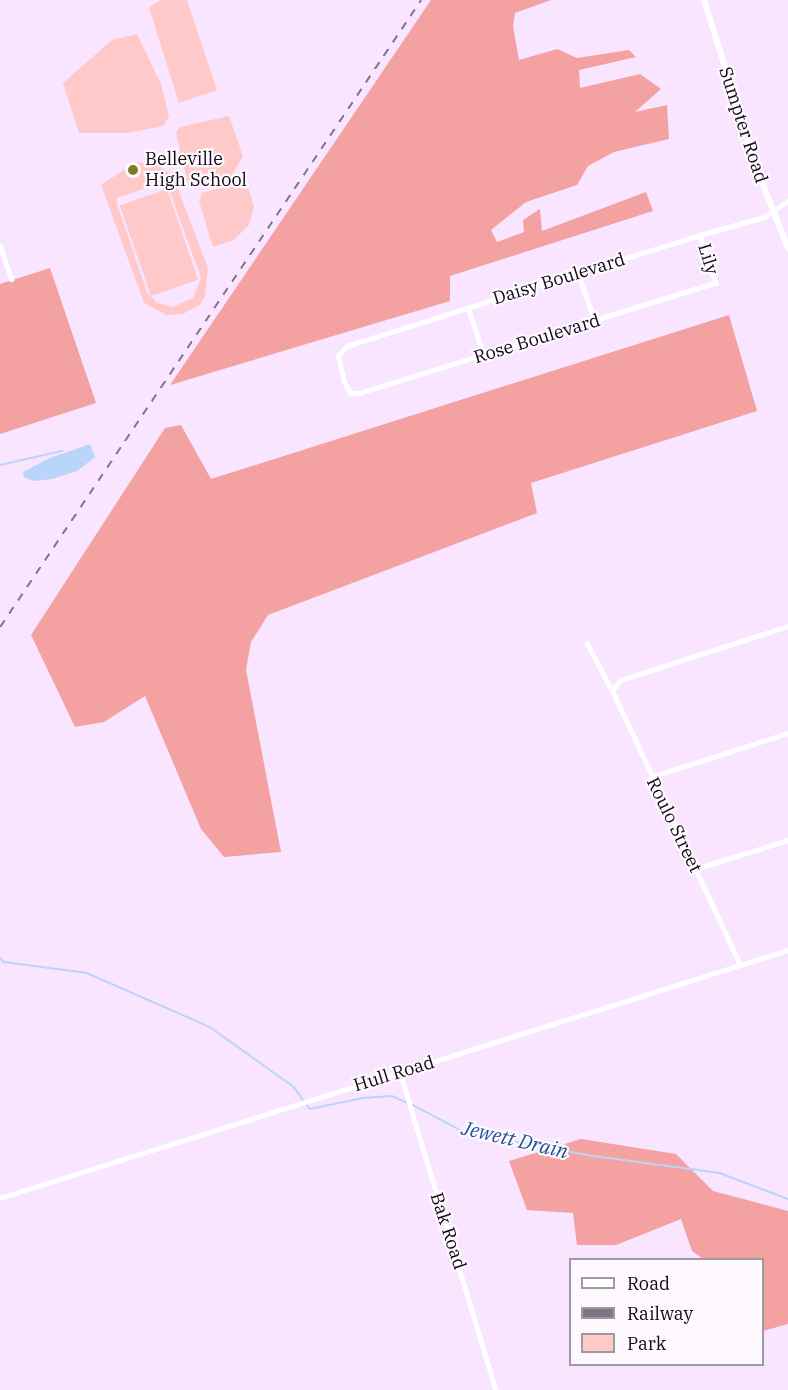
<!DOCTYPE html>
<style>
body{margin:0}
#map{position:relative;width:788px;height:1390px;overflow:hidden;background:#f9e5ff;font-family:"IBM Plex Serif",serif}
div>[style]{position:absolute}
.green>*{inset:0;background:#ffc9c9;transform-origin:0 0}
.forest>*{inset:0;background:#f3a1a1}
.water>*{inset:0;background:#bbd4f9}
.stream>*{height:1.5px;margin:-0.75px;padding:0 0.75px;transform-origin:0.75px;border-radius:0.75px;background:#bbd4f9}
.minor>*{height:4.5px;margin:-2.25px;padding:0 2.25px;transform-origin:2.25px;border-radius:2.25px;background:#fff}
.tertiary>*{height:6px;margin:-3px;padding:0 3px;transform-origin:3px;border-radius:3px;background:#fff}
.rail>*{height:1.5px;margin-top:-0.75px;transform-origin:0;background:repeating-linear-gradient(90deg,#827487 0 8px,transparent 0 16px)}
.dots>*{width:16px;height:16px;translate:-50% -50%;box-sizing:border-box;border:3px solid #fef9ff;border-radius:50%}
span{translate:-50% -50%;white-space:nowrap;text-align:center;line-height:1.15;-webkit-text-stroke:4.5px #fef9ff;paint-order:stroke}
.street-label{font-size:18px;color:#100813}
.poi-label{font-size:18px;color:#100813}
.left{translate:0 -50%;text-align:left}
.water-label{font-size:20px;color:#1e5097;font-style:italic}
.legend{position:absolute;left:569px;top:1258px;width:195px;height:108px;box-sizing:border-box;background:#fef9ff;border:2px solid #9f99a1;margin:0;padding:8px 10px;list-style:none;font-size:18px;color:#100813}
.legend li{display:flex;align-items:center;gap:12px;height:30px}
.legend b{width:30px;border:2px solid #9f99a1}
</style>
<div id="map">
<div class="green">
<i style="clip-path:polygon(160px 0,187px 0,217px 90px,179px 103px,149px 8px)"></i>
<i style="clip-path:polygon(137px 34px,161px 84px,169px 117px,163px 126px,128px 133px,79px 133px,63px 83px,112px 40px)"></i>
<i style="clip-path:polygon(229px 116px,243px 156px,231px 177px,189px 187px,176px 133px,180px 127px)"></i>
<i style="clip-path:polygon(evenodd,136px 162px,158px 165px,173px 176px,208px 268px,205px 296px,200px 305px,183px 314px,166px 315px,144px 303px,101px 185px,136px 162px,166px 181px,201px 278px,193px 298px,173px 307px,157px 303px,147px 292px,117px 204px,117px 198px,166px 181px)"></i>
<i style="clip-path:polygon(246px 181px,254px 206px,249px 225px,234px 240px,213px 247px,199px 201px,202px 193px)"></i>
<i style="left:167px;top:189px;width:96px;height:50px;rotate:71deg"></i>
</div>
<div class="forest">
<i style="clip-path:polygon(431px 0,551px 0,515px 13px,513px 26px,519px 60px,557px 49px,577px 58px,629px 50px,636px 57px,579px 70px,580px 88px,640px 74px,661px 89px,635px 112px,667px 105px,669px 139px,614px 152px,588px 166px,577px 185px,526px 202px,491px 230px,497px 242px,524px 232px,523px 220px,540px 209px,542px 231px,646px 192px,653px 211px,450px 276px,450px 301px,170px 385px)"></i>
<i style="clip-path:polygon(50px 268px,96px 403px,0 434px,0 284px)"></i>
<i style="clip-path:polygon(729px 315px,757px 411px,531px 483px,537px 513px,268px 615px,251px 642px,246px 670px,281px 852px,224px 857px,201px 829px,145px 696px,104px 722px,75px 727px,31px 635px,165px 428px,181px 425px,211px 479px)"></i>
<i style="clip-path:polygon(581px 1139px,676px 1154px,713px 1191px,788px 1211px,788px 1324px,763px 1331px,762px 1260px,703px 1259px,692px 1251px,681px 1219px,616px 1245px,577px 1245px,573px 1213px,527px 1210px,509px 1161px)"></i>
</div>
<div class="water">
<i style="clip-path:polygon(90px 444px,95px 457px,77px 471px,52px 479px,34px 481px,24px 477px,23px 472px,50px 458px)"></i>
</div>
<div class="stream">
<i style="left:0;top:465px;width:64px;rotate:-12.7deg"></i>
<i style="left:0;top:958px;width:6px;rotate:45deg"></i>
<i style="left:4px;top:962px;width:84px;rotate:7.5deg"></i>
<i style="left:87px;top:973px;width:134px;rotate:23.7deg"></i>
<i style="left:210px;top:1027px;width:103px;rotate:35.5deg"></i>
<i style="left:294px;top:1087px;width:27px;rotate:54deg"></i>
<i style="left:310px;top:1109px;width:54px;rotate:-11.7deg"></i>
<i style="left:363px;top:1098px;width:29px;rotate:-4deg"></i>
<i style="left:392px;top:1096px;width:17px;rotate:24deg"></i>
<i style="left:413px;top:1105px;width:58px;rotate:27.9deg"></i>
<i style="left:464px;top:1132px;width:132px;rotate:10.5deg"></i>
<i style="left:594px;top:1156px;width:127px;rotate:7.7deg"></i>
<i style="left:720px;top:1173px;width:73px;rotate:20.9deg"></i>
</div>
<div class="minor">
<i style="left:700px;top:235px;width:51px;rotate:71.6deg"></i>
<i style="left:716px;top:283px;width:375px;rotate:162.8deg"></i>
<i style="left:358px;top:394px;width:8px;rotate:-173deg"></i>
<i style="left:350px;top:393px;width:13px;rotate:-119deg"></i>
<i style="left:344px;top:382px;width:27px;rotate:-103deg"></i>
<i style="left:338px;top:356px;width:13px;rotate:-48deg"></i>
<i style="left:347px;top:346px;width:242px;rotate:-17.5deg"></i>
<i style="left:578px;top:273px;width:128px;rotate:-17.3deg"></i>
<i style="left:700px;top:235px;width:66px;rotate:-15.7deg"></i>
<i style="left:764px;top:217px;width:29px;rotate:-34deg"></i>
<i style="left:0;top:245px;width:36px;rotate:71deg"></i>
<i style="left:578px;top:273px;width:51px;rotate:70.5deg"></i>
<i style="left:468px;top:307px;width:51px;rotate:71.6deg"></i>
<i style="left:587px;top:643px;width:53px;rotate:62deg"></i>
<i style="left:651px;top:777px;width:144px;rotate:-17.8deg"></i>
<i style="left:695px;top:869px;width:97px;rotate:-17.3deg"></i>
<i style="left:740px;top:965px;width:303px;rotate:-115deg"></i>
<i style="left:612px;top:690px;width:13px;rotate:-48deg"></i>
<i style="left:621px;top:680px;width:176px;rotate:-17.9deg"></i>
<i style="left:400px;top:1072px;width:332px;rotate:73.2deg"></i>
<i style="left:0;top:1198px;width:826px;rotate:-17.47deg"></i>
</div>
<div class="tertiary">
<i style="left:704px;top:0;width:180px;rotate:72.6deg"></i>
<i style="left:758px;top:172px;width:82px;rotate:68.5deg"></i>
</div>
<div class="rail">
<i style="left:0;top:627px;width:755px;rotate:-56.12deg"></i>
</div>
<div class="dots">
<i style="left:133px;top:170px;background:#7d7e27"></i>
</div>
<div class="street-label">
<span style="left:743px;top:125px;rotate:72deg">Sumpter Road</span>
<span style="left:708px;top:259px;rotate:73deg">Lily</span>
<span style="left:559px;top:279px;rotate:-17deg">Daisy Boulevard</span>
<span style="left:537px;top:339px;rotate:-17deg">Rose Boulevard</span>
<span style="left:674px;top:825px;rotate:64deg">Roulo Street</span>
<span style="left:394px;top:1074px;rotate:-17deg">Hull Road</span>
<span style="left:448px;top:1231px;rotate:72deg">Bak Road</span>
</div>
<div class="poi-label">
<span class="left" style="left:145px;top:170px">Belleville<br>High School</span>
</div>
<div class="water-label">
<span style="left:515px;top:1139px;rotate:13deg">Jewett Drain</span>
</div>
<ul class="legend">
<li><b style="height:8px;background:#fff"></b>Road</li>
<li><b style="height:8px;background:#827487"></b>Railway</li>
<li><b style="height:16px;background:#ffc9c9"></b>Park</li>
</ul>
</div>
